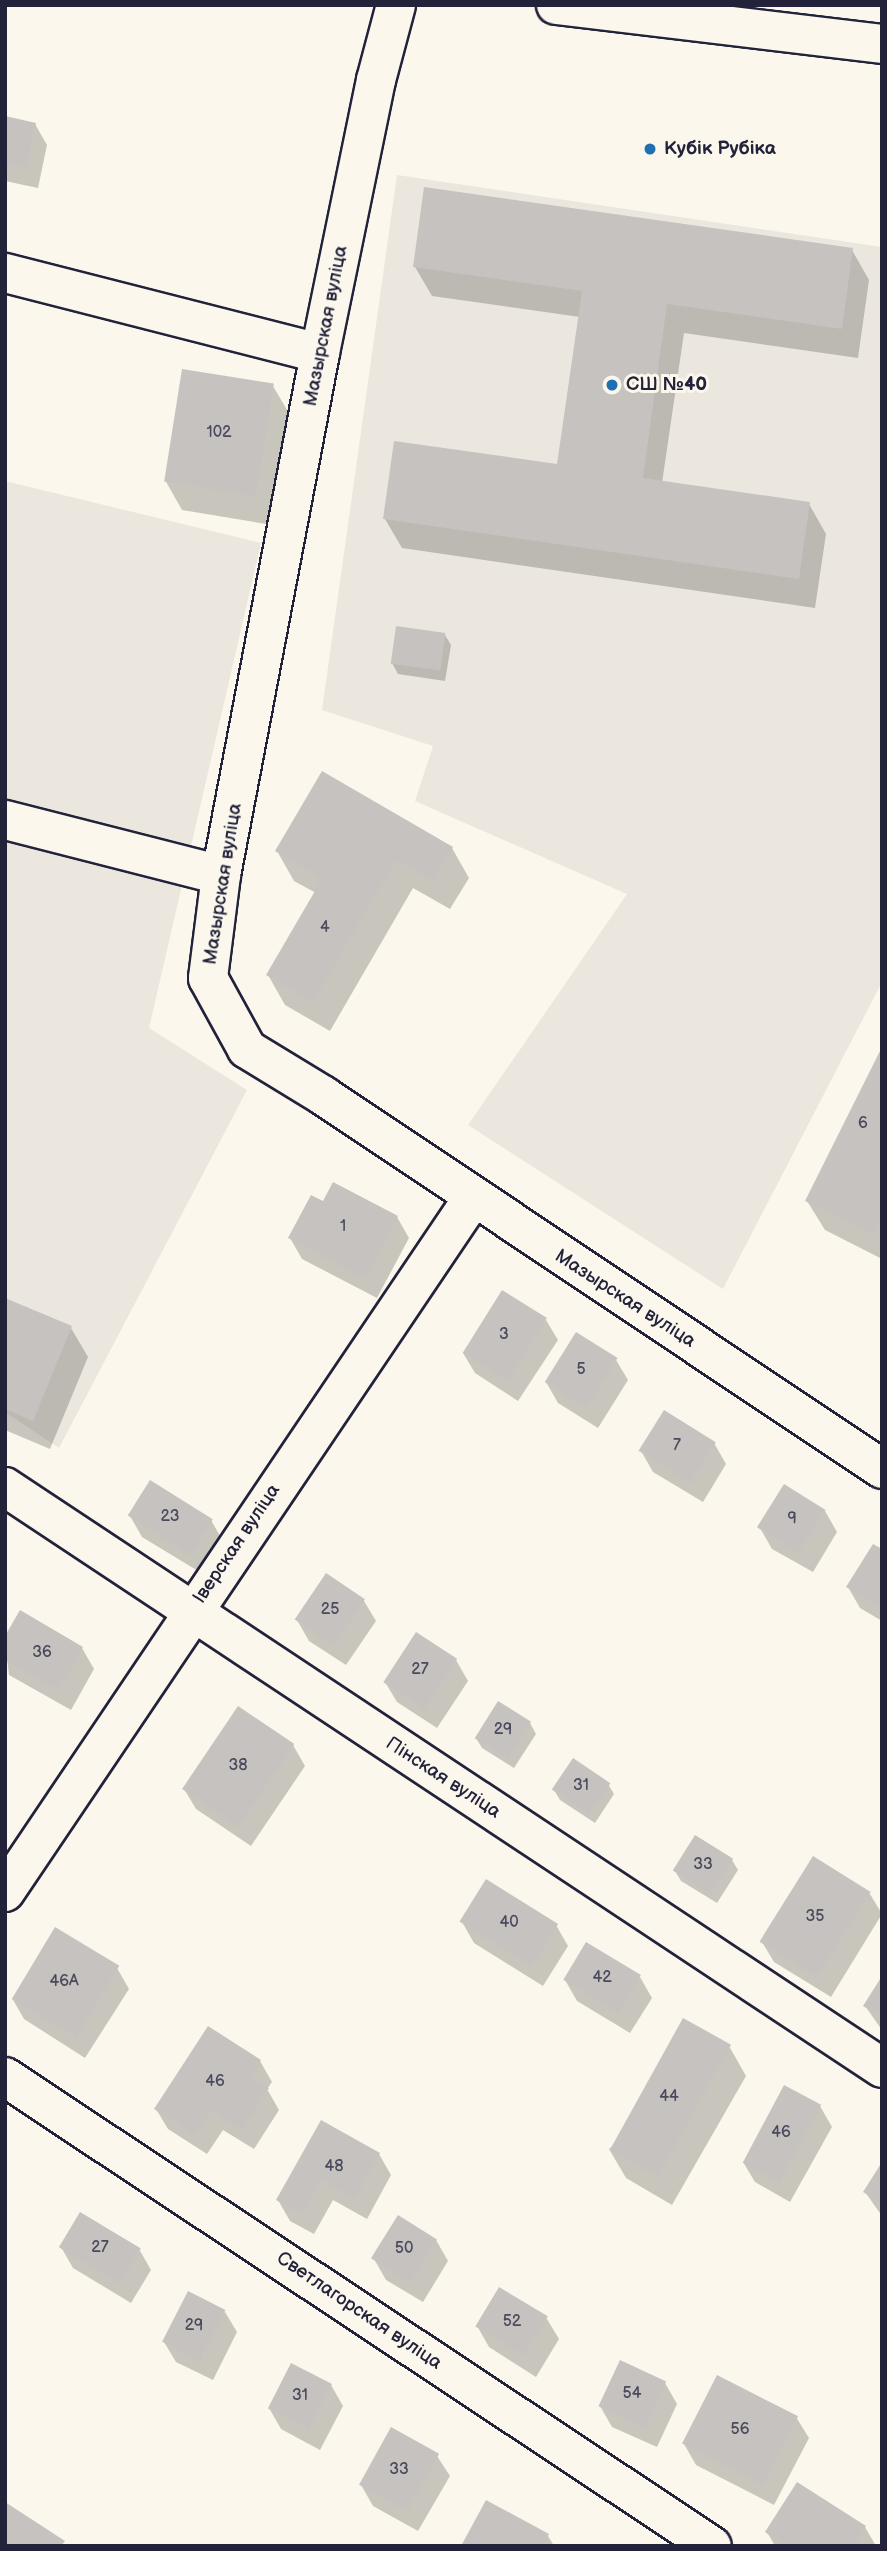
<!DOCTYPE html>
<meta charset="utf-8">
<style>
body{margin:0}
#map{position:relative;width:887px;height:2551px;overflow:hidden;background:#fbf7ec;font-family:"Balsamiq Sans",sans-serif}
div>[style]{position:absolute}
.built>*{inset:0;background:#ebe7df}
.shadow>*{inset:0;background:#0003}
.building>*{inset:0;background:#c6c2c0;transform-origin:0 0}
.roads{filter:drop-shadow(2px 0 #22223b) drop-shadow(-2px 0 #22223b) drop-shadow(0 2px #22223b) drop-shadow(0 -2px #22223b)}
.minor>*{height:38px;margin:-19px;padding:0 19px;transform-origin:19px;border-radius:19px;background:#fbf7ec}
.major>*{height:38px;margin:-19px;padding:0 19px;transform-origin:19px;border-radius:19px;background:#fbf7ec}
.dots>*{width:19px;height:19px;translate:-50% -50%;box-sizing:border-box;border:4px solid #fbf7ec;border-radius:50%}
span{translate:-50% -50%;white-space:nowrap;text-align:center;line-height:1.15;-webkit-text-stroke:6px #fbf7ec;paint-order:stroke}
.number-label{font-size:16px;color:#4b4a5c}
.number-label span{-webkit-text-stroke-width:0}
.poi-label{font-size:19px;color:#22223b;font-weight:700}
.left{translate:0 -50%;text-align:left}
.street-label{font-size:19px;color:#22223b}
.frame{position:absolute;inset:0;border:7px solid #22223b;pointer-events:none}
</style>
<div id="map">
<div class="built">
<i style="clip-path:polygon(397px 175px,882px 247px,882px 982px,723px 1289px,468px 1125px,627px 894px,415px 801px,433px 746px,322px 710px)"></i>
<i style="clip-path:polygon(5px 481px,261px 543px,149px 1028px,247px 1090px,59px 1448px,5px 1412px)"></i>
</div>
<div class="shadow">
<i style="clip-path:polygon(5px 118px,35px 124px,47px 145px,38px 188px,5px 181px)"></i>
<i style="clip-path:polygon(852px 250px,869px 280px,858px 358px,684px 333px,662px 483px,809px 504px,826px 534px,815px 608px,402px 548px,385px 519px,558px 466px,580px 317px,432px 296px,415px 267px)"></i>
<i style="clip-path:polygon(273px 386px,290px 415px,272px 525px,182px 510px,165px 480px)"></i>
<i style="clip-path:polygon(445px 635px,451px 645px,445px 681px,398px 674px,392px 663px)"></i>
<i style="clip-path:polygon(452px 848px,469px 878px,450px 909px,413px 888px,330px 1031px,285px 1005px,268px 975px,316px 893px,294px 881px,277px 851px)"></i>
<i style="clip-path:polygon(882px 1050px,882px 1259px,825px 1230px,807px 1201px)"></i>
<i style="clip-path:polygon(324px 1203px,397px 1217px,409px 1238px,377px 1298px,302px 1259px,290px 1238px)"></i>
<i style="clip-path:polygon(5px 1300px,71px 1328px,88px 1357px,50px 1449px,5px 1430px)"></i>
<i style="clip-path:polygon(546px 1320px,558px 1340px,518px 1401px,475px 1373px,463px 1353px)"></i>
<i style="clip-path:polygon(616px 1360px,628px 1380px,598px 1428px,558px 1403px,546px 1382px)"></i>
<i style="clip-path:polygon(714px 1443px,726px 1464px,703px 1502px,653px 1472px,641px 1451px)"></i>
<i style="clip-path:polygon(825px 1511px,837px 1532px,813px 1572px,772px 1549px,760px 1528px)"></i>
<i style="clip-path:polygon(130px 1516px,211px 1520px,223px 1541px,203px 1574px,142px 1537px)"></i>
<i style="clip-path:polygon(882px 1551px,882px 1621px,860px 1608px,848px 1587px)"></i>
<i style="clip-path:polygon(327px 1575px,364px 1601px,376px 1621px,346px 1665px,309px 1641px,297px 1620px)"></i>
<i style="clip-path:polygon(5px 1640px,82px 1648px,94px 1669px,71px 1710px,9px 1675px)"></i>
<i style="clip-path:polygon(456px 1660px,468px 1681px,437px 1728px,397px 1702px,385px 1682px)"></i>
<i style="clip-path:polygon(530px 1723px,536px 1734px,514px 1768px,482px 1748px,476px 1738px)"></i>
<i style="clip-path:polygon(293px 1745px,305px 1766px,251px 1846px,196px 1809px,184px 1789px)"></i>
<i style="clip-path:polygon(608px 1784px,614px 1794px,595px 1823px,560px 1800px,554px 1790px)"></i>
<i style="clip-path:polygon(732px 1860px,738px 1870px,717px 1903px,681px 1881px,675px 1871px)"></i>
<i style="clip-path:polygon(870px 1894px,882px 1914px,831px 1997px,774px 1962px,762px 1942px)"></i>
<i style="clip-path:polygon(462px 1922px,556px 1925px,568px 1946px,543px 1986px,474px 1943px)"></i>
<i style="clip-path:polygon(117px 1968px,129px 1989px,85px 2058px,24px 2019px,12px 1998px)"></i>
<i style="clip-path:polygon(640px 1977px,652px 1998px,630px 2033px,577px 2001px,565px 1980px)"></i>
<i style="clip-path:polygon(882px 1980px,882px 2030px,865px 2006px)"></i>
<i style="clip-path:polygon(729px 2046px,746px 2076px,672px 2205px,626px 2178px,609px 2149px)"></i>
<i style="clip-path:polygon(260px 2061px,272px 2082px,267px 2089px,279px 2110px,254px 2149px,223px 2130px,207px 2154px,168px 2129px,156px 2109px)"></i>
<i style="clip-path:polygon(820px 2106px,832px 2127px,790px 2202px,755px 2182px,743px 2162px)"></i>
<i style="clip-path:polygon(321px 2122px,379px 2154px,391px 2175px,367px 2219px,333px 2200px,314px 2234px,290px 2221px,278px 2200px)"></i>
<i style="clip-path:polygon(882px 2165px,882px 2216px,865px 2192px)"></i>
<i style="clip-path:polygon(436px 2240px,448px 2261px,423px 2302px,386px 2280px,374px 2259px)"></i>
<i style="clip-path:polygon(61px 2247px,139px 2249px,151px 2270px,131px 2303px,73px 2268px)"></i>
<i style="clip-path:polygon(500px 2289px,547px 2319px,559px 2339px,536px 2377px,489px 2347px,477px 2326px)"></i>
<i style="clip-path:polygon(225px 2312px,237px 2332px,213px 2380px,176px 2362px,164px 2342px)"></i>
<i style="clip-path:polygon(665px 2383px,677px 2404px,657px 2447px,612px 2427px,600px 2406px)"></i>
<i style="clip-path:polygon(331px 2385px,343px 2406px,320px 2450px,281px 2429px,269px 2408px)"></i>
<i style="clip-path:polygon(796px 2417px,809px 2438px,774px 2505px,696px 2465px,684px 2444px)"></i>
<i style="clip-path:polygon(437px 2456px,450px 2476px,418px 2531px,373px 2506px,361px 2485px)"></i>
<i style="clip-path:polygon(865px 2527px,876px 2546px,775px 2546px,767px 2532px)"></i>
<i style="clip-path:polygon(548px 2536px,554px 2546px,463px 2546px)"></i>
</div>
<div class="building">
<i style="clip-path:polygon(5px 116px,36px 123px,26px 168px,5px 163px)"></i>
<i style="clip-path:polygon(424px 187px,853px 248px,842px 329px,667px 304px,643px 478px,810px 502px,799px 579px,383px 519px,394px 441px,557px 464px,582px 291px,413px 267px)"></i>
<i style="left:182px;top:369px;width:93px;height:114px;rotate:9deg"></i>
<i style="left:396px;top:626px;width:50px;height:38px;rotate:8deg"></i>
<i style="clip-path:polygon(322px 771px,453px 847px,433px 881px,396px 860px,313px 1002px,266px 975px,322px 879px,275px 851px)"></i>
<i style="clip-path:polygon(882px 1047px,882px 1216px,873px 1234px,805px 1201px)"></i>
<i style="clip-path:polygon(333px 1182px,398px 1216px,365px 1279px,288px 1238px,311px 1195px,323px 1201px)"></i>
<i style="left:502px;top:1290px;width:53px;height:74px;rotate:32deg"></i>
<i style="clip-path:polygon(5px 1298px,72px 1326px,33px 1421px,5px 1409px)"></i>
<i style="left:576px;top:1332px;width:49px;height:59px;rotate:32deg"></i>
<i style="left:664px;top:1410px;width:61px;height:48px;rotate:32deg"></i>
<i style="left:150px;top:1480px;width:74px;height:42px;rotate:32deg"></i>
<i style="left:784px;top:1484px;width:49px;height:51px;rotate:32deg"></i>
<i style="clip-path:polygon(873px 1544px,882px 1549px,882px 1609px,846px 1587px)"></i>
<i style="left:326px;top:1573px;width:47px;height:56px;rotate:34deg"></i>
<i style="clip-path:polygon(20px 1610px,83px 1647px,58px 1690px,5px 1660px,5px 1636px)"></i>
<i style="left:416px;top:1632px;width:49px;height:60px;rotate:33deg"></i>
<i style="left:498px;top:1701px;width:39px;height:44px;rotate:32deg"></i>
<i style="left:238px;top:1706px;width:68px;height:100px;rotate:34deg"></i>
<i style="left:573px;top:1758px;width:45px;height:38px;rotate:34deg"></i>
<i style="left:695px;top:1835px;width:45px;height:42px;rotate:32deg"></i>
<i style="left:813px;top:1856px;width:68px;height:101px;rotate:32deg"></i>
<i style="left:486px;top:1879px;width:85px;height:50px;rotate:32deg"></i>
<i style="left:55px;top:1927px;width:75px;height:84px;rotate:31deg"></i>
<i style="left:586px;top:1942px;width:64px;height:44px;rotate:31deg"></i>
<i style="clip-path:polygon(882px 1976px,882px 2017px,863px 2006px)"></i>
<i style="left:683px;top:2018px;width:55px;height:151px;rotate:29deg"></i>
<i style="clip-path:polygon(208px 2026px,261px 2060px,251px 2077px,269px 2088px,242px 2130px,211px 2110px,195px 2135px,154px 2109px)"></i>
<i style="left:784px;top:2085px;width:42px;height:88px;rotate:28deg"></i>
<i style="clip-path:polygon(321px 2120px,380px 2153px,355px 2199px,321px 2180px,302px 2215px,276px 2200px)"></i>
<i style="clip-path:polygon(882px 2162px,882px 2204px,863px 2192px)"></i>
<i style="left:80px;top:2212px;width:71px;height:41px;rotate:31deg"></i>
<i style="left:398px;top:2215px;width:46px;height:51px;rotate:32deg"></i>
<i style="left:499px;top:2287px;width:57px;height:46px;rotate:31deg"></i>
<i style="left:188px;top:2291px;width:42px;height:57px;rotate:27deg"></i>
<i style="left:620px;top:2360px;width:51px;height:51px;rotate:25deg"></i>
<i style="left:291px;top:2363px;width:46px;height:51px;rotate:27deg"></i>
<i style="left:717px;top:2375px;width:91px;height:77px;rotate:27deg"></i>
<i style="left:391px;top:2427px;width:55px;height:66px;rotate:29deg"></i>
<i style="clip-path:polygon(797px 2482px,866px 2526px,854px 2546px,786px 2546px,765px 2532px)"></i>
<i style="clip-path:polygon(486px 2500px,549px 2534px,543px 2546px,461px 2546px)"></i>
<i style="clip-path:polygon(5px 2502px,65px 2541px,61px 2546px,5px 2546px)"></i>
</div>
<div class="roads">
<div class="minor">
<i style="left:396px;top:5px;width:78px;rotate:104.9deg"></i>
<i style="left:376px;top:80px;width:279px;rotate:101.6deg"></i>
<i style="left:320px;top:353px;width:531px;rotate:100.74deg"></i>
<i style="left:221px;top:875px;width:104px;rotate:97.2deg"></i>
<i style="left:208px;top:978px;width:81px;rotate:61.2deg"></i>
<i style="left:247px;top:1049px;width:90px;rotate:31.4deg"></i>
<i style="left:324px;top:1096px;width:671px;rotate:33.76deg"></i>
<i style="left:5px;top:273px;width:325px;rotate:14.3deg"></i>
<i style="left:5px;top:820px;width:223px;rotate:14.3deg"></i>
<i style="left:5px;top:1487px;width:1052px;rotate:33.52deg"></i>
<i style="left:5px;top:1892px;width:836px;rotate:-56.02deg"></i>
<i style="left:5px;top:2077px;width:848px;rotate:33.56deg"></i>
</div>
<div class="major">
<i style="left:556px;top:5px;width:328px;rotate:6.8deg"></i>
</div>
</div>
<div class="dots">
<i style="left:650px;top:149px;background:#1f6fb2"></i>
<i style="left:612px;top:385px;background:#1f6fb2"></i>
</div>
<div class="number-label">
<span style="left:219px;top:433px">102</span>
<span style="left:325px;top:928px">4</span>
<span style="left:863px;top:1124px">6</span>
<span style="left:343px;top:1227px">1</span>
<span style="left:504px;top:1335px">3</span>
<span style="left:581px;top:1370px">5</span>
<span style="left:677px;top:1446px">7</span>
<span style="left:170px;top:1517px">23</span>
<span style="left:792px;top:1519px">9</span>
<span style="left:330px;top:1610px">25</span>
<span style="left:42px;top:1653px">36</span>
<span style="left:420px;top:1670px">27</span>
<span style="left:503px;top:1730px">29</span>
<span style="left:238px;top:1766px">38</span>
<span style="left:581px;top:1786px">31</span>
<span style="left:703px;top:1865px">33</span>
<span style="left:815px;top:1917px">35</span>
<span style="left:509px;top:1923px">40</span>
<span style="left:602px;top:1978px">42</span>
<span style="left:64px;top:1982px">46А</span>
<span style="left:215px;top:2082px">46</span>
<span style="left:669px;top:2097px">44</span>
<span style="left:781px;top:2133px">46</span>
<span style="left:334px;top:2167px">48</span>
<span style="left:100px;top:2248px">27</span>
<span style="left:404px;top:2249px">50</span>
<span style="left:512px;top:2322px">52</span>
<span style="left:194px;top:2326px">29</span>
<span style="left:632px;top:2394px">54</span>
<span style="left:300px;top:2396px">31</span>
<span style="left:740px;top:2430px">56</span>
<span style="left:399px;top:2470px">33</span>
</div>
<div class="poi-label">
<span class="left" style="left:664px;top:149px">Кубік Рубіка</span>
<span class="left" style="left:626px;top:385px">СШ №40</span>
</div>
<div class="street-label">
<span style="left:326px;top:326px;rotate:-79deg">Мазырская вуліца</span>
<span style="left:223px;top:884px;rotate:-81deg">Мазырская вуліца</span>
<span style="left:625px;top:1299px;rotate:33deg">Мазырская вуліца</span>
<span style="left:237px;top:1544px;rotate:-56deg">Іверская вуліца</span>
<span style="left:443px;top:1778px;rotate:33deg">Пінская вуліца</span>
<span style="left:359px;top:2311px;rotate:34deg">Светлагорская вуліца</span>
</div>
<div class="frame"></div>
</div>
